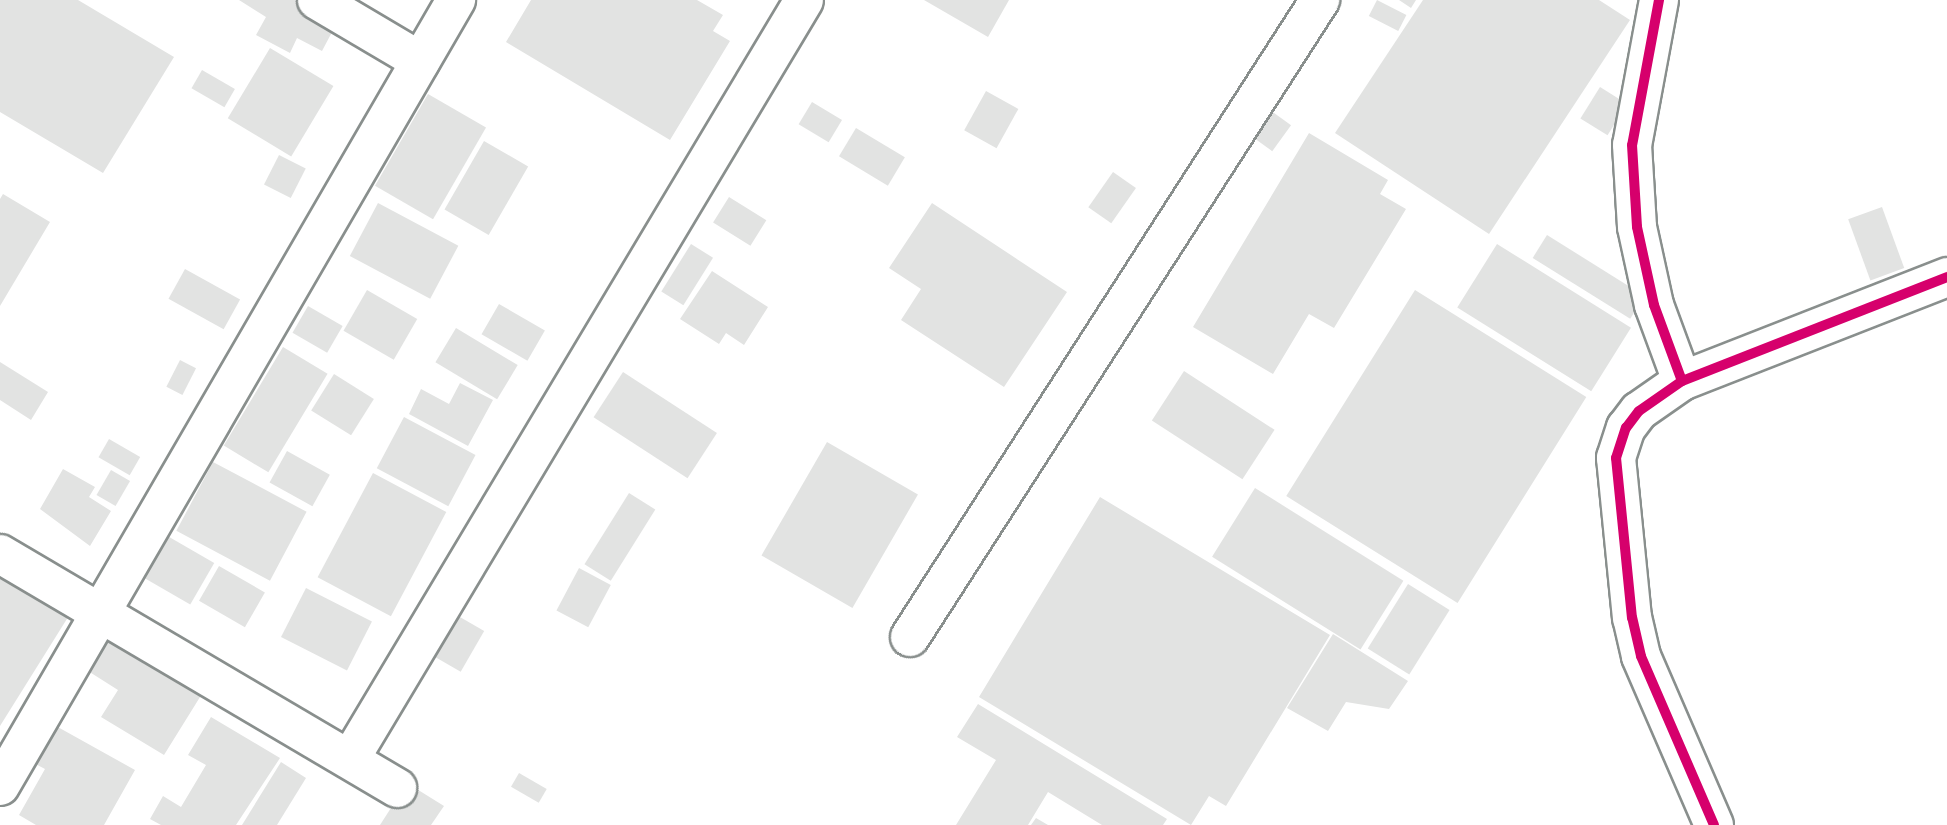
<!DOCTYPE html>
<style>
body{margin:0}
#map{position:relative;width:1947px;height:825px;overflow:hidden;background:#fff;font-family:"Comic Neue",sans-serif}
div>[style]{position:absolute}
.building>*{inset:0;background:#e2e3e2;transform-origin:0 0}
.roads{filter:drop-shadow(2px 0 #898f8d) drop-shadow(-2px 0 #898f8d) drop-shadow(0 2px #898f8d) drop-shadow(0 -2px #898f8d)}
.minor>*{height:38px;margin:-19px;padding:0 19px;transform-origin:19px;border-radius:19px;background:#fff}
.cycleway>*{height:10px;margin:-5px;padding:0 5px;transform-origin:5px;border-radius:5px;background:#d6006c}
span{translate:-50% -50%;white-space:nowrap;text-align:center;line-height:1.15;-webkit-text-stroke:5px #fff;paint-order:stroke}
</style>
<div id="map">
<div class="building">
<i style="clip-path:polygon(0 0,78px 0,174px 57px,103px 173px,0 112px)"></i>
<i style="clip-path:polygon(239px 0,308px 0,340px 17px,322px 51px,297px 38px,290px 53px,256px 35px,266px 17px)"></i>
<i style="clip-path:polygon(531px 0,697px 0,723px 15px,713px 31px,730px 41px,670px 140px,506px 42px)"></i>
<i style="clip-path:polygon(924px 0,1009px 0,988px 37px)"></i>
<i style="left:1377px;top:0;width:33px;height:18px;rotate:27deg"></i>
<i style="clip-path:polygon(1399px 0,1416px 0,1411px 8px)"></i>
<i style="clip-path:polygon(1423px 0,1599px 0,1630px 20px,1489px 234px,1335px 133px)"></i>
<i style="left:270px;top:48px;width:74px;height:82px;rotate:31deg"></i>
<i style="left:202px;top:70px;width:38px;height:21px;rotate:30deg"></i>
<i style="left:1600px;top:87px;width:32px;height:37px;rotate:32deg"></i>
<i style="left:986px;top:91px;width:37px;height:45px;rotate:29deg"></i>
<i style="left:428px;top:94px;width:67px;height:106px;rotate:30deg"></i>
<i style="left:812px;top:102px;width:35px;height:26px;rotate:31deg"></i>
<i style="left:1270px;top:110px;width:26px;height:32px;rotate:36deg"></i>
<i style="left:856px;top:128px;width:57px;height:33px;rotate:31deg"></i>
<i style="clip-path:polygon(1309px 133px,1388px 180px,1380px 194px,1406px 209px,1334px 328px,1309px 314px,1273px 374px,1193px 327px)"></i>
<i style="left:484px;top:141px;width:51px;height:79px;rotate:30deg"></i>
<i style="left:279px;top:155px;width:30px;height:33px;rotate:27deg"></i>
<i style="left:1113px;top:172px;width:28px;height:43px;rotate:35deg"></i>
<i style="clip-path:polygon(3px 194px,50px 222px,0 306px,0 199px)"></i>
<i style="left:729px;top:197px;width:44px;height:30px;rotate:32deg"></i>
<i style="left:378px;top:203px;width:91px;height:60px;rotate:28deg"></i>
<i style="clip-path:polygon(932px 203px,1067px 292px,1004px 387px,901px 320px,921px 289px,889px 268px)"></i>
<i style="left:1882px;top:207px;width:65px;height:36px;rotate:70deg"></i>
<i style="left:1547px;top:235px;width:115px;height:27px;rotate:32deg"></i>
<i style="left:691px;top:244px;width:26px;height:56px;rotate:32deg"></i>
<i style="left:1497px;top:244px;width:158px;height:75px;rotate:32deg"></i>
<i style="left:185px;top:269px;width:63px;height:34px;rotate:29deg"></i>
<i style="clip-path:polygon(712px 271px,768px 307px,744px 345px,726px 333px,719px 344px,680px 319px)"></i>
<i style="left:367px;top:290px;width:58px;height:47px;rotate:30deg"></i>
<i style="left:1415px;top:290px;width:202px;height:243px;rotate:32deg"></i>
<i style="left:499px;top:304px;width:53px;height:35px;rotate:30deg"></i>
<i style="left:308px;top:306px;width:40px;height:31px;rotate:30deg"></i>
<i style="left:456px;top:328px;width:72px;height:40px;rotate:31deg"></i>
<i style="left:283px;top:347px;width:52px;height:115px;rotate:31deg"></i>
<i style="left:180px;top:360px;width:18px;height:30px;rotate:27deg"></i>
<i style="clip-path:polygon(0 362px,48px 392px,31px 420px,0 400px)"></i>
<i style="left:1184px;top:371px;width:108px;height:59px;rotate:33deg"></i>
<i style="left:623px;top:372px;width:112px;height:54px;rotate:33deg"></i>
<i style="left:334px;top:374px;width:47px;height:43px;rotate:32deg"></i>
<i style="clip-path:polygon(460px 383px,493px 400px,468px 446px,409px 414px,421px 389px,449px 404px)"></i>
<i style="left:404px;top:417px;width:81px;height:58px;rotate:28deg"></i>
<i style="left:109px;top:439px;width:36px;height:21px;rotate:30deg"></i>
<i style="left:827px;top:442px;width:105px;height:131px;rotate:30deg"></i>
<i style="left:287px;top:451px;width:49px;height:36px;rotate:29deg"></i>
<i style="left:213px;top:462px;width:106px;height:78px;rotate:28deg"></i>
<i style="clip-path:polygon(63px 469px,95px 487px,89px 497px,111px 511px,90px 546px,40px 509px)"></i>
<i style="left:111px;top:470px;width:22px;height:29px;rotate:30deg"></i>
<i style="left:373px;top:473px;width:83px;height:118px;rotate:28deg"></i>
<i style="left:1255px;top:488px;width:175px;height:81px;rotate:32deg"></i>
<i style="left:629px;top:493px;width:31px;height:84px;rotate:32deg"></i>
<i style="clip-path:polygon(1100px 497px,1330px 635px,1226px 806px,1209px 796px,1191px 825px,979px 697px)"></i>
<i style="left:164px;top:534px;width:58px;height:48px;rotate:30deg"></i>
<i style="clip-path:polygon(0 560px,75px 606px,0 726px)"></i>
<i style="left:219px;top:566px;width:53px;height:40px;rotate:30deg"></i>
<i style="left:579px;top:568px;width:36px;height:48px;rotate:28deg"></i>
<i style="left:1408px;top:584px;width:49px;height:76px;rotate:32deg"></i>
<i style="left:306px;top:588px;width:74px;height:55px;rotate:27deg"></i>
<i style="left:453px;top:613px;width:36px;height:47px;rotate:30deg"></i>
<i style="clip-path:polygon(112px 633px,205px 689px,164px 755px,101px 717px,118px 690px,88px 671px)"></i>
<i style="clip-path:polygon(1333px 634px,1408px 681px,1389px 709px,1346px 702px,1328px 731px,1287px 708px)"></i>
<i style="clip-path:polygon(978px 704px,1167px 819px,1163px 825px,1102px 825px,1048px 792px,1028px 825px,956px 825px,996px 760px,957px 737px)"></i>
<i style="clip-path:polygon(211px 717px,280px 758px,236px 825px,161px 825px,150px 819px,163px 796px,181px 807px,206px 765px,188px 755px)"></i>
<i style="clip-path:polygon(47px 721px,135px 770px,104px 825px,36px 825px,19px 815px,45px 769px,26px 759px)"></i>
<i style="clip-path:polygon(281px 762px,306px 778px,277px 825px,242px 825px)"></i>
<i style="left:519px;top:773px;width:32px;height:16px;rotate:30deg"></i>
<i style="clip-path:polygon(407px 783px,444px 806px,431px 825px,380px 825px)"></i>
<i style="clip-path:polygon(1036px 818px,1048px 825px,1031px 825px)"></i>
</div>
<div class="roads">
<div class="minor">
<i style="left:317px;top:0;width:120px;rotate:30.6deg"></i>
<i style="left:1659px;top:0;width:147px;rotate:100.5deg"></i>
<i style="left:1632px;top:145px;width:82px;rotate:86.5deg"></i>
<i style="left:1637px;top:227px;width:80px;rotate:77.7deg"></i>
<i style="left:1654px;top:305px;width:81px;rotate:69.8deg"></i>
<i style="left:0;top:554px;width:461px;rotate:30.5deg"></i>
<i style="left:910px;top:637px;width:758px;rotate:-57.23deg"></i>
<i style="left:350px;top:759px;width:884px;rotate:-59.11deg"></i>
<i style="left:0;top:786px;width:909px;rotate:-59.88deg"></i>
<i style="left:1714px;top:825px;width:184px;rotate:-113.4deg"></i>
<i style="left:1641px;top:656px;width:39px;rotate:-103deg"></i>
<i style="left:1632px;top:618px;width:161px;rotate:-95.7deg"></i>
<i style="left:1616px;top:458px;width:32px;rotate:-72deg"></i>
<i style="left:1626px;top:428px;width:21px;rotate:-53deg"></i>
<i style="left:1639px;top:411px;width:52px;rotate:-34.9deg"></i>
<i style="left:1682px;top:381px;width:285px;rotate:-21.4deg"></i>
</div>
</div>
<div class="cycleway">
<i style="left:1659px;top:0;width:147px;rotate:100.5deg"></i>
<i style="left:1632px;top:145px;width:82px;rotate:86.5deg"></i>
<i style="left:1637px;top:227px;width:80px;rotate:77.7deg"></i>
<i style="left:1654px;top:305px;width:81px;rotate:69.8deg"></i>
<i style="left:1714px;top:825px;width:184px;rotate:-113.4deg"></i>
<i style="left:1641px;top:656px;width:39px;rotate:-103deg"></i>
<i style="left:1632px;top:618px;width:161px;rotate:-95.7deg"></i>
<i style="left:1616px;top:458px;width:32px;rotate:-72deg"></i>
<i style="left:1626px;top:428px;width:21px;rotate:-53deg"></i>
<i style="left:1639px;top:411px;width:52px;rotate:-34.9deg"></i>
<i style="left:1682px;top:381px;width:285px;rotate:-21.4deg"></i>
</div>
</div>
